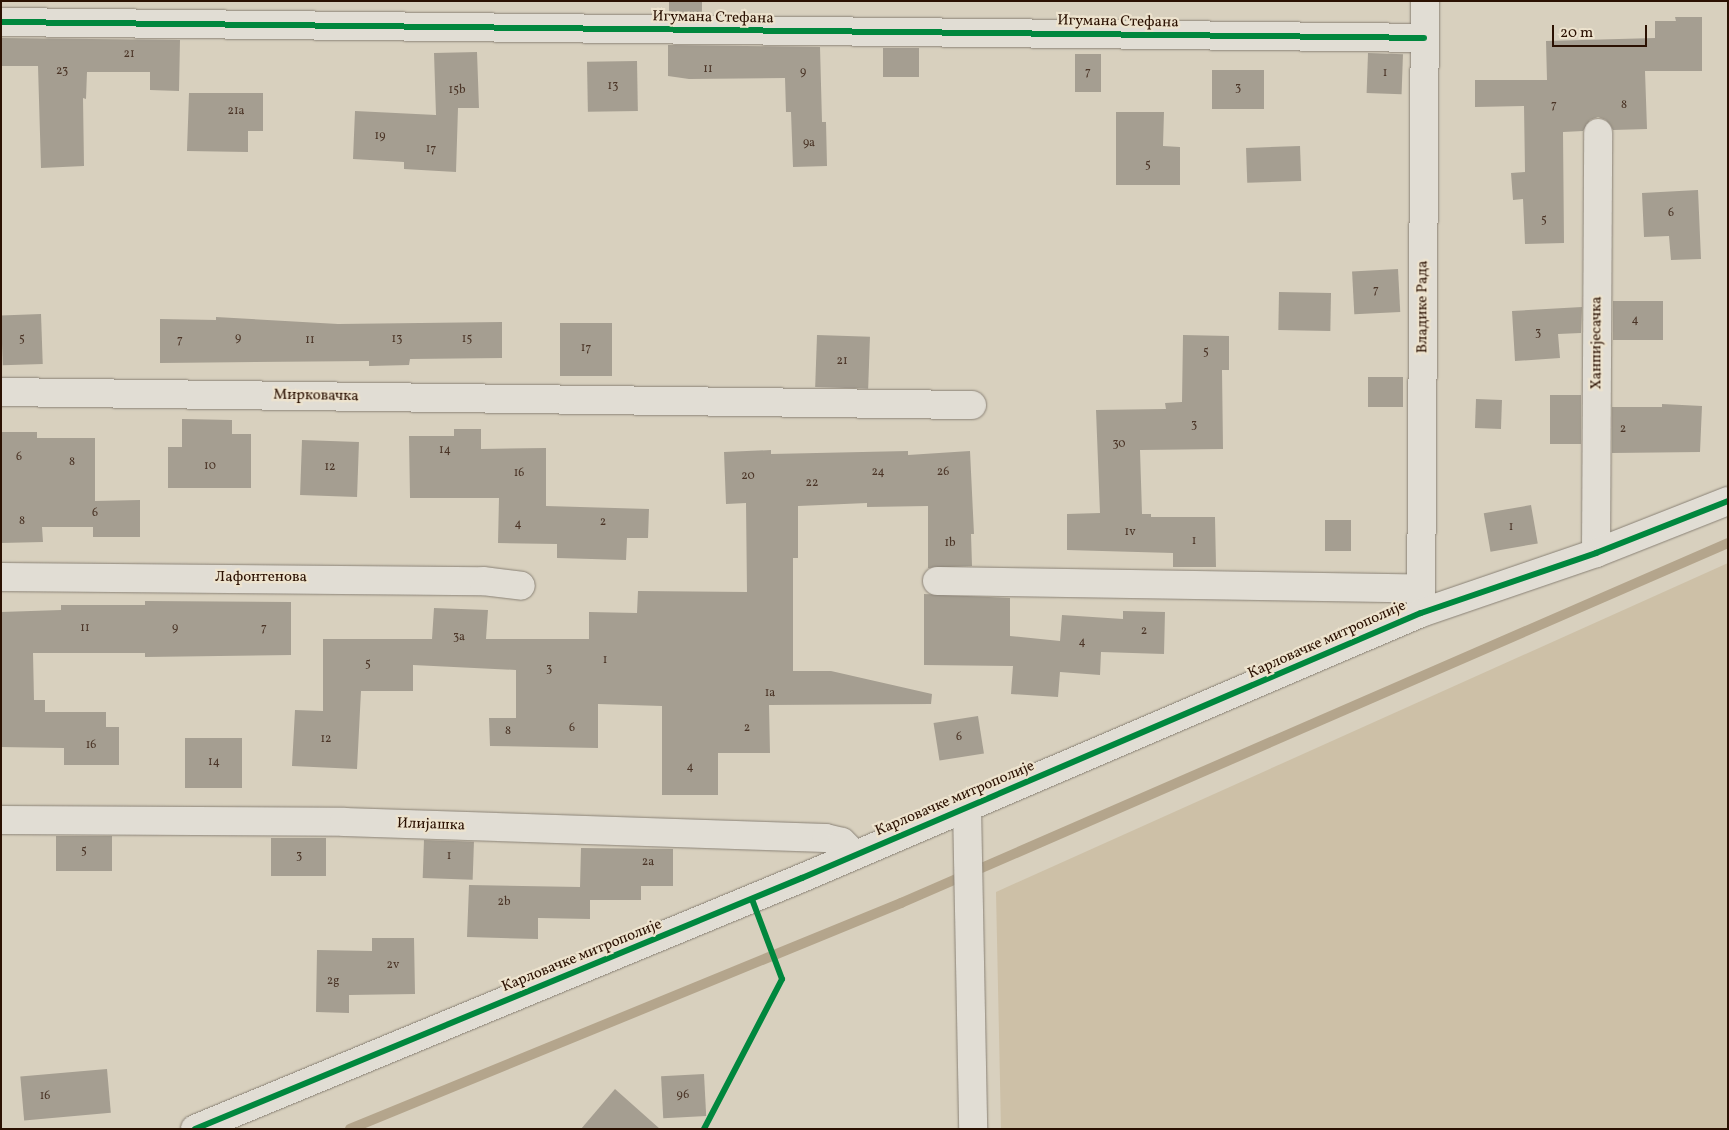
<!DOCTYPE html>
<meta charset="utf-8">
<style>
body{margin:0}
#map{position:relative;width:1729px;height:1130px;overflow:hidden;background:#d8d0be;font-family:Vollkorn,serif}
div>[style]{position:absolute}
.green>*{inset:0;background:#cdc0a7}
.stream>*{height:10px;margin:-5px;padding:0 5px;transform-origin:5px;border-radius:5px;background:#b4a58c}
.building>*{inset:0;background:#a59e91;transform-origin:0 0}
.roads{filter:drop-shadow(0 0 1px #8a8276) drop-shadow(0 0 1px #8a8276)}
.minor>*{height:28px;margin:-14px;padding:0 14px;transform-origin:14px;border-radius:14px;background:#e1ddd4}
.cycleway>*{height:6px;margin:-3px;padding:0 3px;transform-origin:3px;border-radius:3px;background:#00873e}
span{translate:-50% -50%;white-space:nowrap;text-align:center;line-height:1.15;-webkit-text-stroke:4.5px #ede3ce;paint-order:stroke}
.number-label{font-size:12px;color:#4a3426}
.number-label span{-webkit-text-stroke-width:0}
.street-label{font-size:15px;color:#2b1102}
.frame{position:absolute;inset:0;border:2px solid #2b1102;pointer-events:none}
.scale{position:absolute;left:1552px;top:25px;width:95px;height:22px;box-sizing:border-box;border:2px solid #2b1102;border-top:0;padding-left:6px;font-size:15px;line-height:18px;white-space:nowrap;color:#2b1102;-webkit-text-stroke:4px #ede3ce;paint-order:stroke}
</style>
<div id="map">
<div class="green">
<i style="clip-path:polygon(1728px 563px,1728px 1129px,1001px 1129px,996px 892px)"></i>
</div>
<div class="stream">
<i style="left:350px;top:1129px;width:596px;rotate:-22.3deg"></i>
<i style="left:901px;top:903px;width:902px;rotate:-23.52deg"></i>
</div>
<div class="building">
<i style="left:669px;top:1px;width:33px;height:13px"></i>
<i style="clip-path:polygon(1675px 17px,1702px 17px,1702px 71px,1645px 71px,1647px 129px,1613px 130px,1606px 120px,1598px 117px,1590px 120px,1583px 131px,1563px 132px,1564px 243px,1525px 244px,1523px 199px,1513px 200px,1511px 173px,1525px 172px,1524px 106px,1475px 107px,1475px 80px,1547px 80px,1546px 41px,1655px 38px,1655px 21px,1676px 21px)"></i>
<i style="clip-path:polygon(1px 38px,180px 40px,179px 91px,150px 90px,150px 72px,87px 72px,86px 99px,83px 98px,84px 166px,41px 168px,38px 66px,1px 66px)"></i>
<i style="clip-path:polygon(668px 45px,820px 47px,822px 122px,826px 122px,827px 166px,793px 167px,791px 112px,786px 112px,785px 78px,689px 79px,668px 76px)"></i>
<i style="left:883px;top:48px;width:36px;height:29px"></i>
<i style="clip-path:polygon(477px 52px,479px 108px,458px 108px,456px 172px,404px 169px,404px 162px,353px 159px,355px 111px,436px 115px,434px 53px)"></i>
<i style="left:1368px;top:53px;width:35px;height:40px;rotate:2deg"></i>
<i style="left:1075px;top:54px;width:26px;height:38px"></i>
<i style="left:637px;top:61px;width:50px;height:50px;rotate:89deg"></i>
<i style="left:1212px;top:70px;width:52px;height:39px"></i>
<i style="clip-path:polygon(189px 93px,263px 93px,263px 131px,248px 131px,248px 152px,187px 151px)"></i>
<i style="clip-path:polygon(1116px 112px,1164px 112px,1163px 146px,1180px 147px,1180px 185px,1116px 185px)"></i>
<i style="left:1300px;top:146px;width:35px;height:54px;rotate:88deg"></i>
<i style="clip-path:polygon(1698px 190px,1701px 259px,1671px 260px,1669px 236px,1644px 237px,1642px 193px)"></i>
<i style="left:1398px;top:269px;width:43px;height:46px;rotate:87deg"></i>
<i style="left:1279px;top:292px;width:52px;height:38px;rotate:1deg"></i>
<i style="left:1613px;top:301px;width:50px;height:39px"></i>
<i style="clip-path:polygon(1582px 307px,1581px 333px,1558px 334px,1560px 358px,1515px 361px,1512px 311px)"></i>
<i style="left:41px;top:314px;width:50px;height:40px;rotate:88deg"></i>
<i style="clip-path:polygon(216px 317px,338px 324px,502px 322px,502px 358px,410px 359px,409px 365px,369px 366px,369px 361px,160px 363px,160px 319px,216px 320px)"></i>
<i style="left:560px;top:323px;width:52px;height:53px"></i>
<i style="left:817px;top:335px;width:53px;height:52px;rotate:2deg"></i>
<i style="clip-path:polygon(1183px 335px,1229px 336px,1229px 370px,1222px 370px,1223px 449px,1140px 450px,1142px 514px,1151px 514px,1151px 517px,1215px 517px,1216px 567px,1173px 567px,1173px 553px,1067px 550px,1067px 514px,1100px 513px,1096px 410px,1166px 409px,1165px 403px,1182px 402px)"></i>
<i style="left:1368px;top:377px;width:35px;height:30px"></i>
<i style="left:1550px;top:395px;width:31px;height:49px"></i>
<i style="left:1476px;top:399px;width:26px;height:29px;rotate:2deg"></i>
<i style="clip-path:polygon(1662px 404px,1702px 406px,1700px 452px,1612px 453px,1612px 407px,1662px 407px)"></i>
<i style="clip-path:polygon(182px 419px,232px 420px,232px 434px,251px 434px,251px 488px,168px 488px,168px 447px,182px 447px)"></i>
<i style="clip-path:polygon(454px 429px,481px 429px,481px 449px,546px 448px,546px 506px,649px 509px,648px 538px,627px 538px,626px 560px,557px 558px,557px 544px,498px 543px,499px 498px,410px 498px,409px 436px,454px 436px)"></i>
<i style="clip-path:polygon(1px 432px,37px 432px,37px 438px,95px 438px,95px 501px,140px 500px,140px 537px,93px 537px,93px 527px,42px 527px,43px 542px,1px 543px)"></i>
<i style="left:302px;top:440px;width:57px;height:55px;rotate:2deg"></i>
<i style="clip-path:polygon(771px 450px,771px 454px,908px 451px,908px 455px,970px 451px,974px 534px,971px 534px,972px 566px,928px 568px,928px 506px,867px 507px,867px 503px,798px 506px,798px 558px,793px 558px,793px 671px,831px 671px,932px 694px,931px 704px,769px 705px,770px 753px,718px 753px,718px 795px,662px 795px,662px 706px,598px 704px,598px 748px,490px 746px,489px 718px,516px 718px,516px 670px,413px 665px,413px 691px,361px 691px,357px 769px,292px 766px,295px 710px,323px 711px,323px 639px,432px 639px,434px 608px,488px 610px,486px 639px,589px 639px,589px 612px,637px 613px,638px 591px,747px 592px,746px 503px,726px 504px,724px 452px)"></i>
<i style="left:1531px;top:505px;width:39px;height:48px;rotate:80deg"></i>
<i style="left:1325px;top:520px;width:26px;height:31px"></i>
<i style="clip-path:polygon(924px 594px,1010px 598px,1010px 636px,1060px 641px,1062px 615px,1123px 619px,1123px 611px,1165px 612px,1164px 654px,1101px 652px,1100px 675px,1060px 672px,1058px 697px,1011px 694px,1013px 666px,924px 665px)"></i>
<i style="clip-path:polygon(145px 601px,291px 602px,291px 655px,145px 657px,145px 653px,33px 653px,34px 700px,45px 700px,45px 712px,106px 712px,106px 727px,119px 727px,119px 765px,64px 765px,64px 748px,1px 747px,1px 612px,61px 610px,61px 605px,145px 605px)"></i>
<i style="left:978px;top:716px;width:38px;height:45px;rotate:81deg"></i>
<i style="left:185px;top:738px;width:57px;height:50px"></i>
<i style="left:56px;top:836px;width:56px;height:35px"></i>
<i style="left:271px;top:838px;width:55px;height:38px"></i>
<i style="left:424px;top:840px;width:50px;height:38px;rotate:2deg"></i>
<i style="clip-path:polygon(581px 848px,673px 849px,673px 886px,641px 886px,641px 900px,590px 900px,590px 919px,538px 918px,538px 939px,467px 937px,469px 885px,580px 887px)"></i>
<i style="clip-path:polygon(372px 938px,414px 938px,415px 994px,349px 995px,349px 1013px,316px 1012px,317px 950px,372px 951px)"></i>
<i style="left:107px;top:1069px;width:44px;height:87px;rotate:85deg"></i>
<i style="left:704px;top:1074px;width:42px;height:43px;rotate:87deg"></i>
<i style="clip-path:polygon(615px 1089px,660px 1129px,581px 1129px)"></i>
</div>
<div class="roads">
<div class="minor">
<i style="left:1px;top:22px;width:1423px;rotate:0.64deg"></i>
<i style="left:1px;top:392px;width:971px;rotate:0.77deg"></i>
<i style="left:1596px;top:553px;width:420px;rotate:-89.7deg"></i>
<i style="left:1px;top:577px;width:482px;rotate:0.5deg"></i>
<i style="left:483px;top:581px;width:38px;rotate:7deg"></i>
<i style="left:937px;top:581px;width:484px;rotate:0.9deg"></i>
<i style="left:1421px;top:613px;width:612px;rotate:-89.63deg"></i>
<i style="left:967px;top:806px;width:323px;rotate:88.9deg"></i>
<i style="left:1px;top:820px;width:343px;rotate:0.3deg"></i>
<i style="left:344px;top:822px;width:482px;rotate:1.9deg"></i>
<i style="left:826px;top:838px;width:16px;rotate:14deg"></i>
<i style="left:842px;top:842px;width:18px;rotate:45deg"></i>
<i style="left:195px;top:1129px;width:657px;rotate:-22.47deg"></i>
<i style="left:802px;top:878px;width:673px;rotate:-23.18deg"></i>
<i style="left:1421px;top:613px;width:185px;rotate:-18.9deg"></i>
<i style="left:1596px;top:553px;width:142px;rotate:-21.5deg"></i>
</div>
</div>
<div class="cycleway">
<i style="left:1px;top:22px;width:1423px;rotate:0.64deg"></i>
<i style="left:195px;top:1129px;width:657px;rotate:-22.47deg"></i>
<i style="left:802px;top:878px;width:673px;rotate:-23.18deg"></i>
<i style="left:1421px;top:613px;width:185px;rotate:-18.9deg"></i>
<i style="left:1596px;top:553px;width:142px;rotate:-21.5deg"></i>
<i style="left:704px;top:1129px;width:169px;rotate:-62.5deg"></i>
<i style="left:782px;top:979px;width:85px;rotate:-110.6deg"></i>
</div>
<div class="number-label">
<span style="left:129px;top:55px">21</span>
<span style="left:708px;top:70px">11</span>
<span style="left:62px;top:72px">23</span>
<span style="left:803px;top:73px">9</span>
<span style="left:1088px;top:73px">7</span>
<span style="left:1385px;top:74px">1</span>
<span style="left:613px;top:87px">13</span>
<span style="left:1238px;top:89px">3</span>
<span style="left:457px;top:91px">15b</span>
<span style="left:1554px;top:106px">7</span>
<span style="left:1624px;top:106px">8</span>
<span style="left:236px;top:112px">21a</span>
<span style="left:380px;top:137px">19</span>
<span style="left:809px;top:144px">9a</span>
<span style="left:431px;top:150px">17</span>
<span style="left:1148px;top:166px">5</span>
<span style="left:1671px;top:214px">6</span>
<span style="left:1544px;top:221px">5</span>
<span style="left:1376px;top:291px">7</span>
<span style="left:1635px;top:321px">4</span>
<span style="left:1538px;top:334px">3</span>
<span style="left:238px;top:339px">9</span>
<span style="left:22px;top:340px">5</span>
<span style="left:397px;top:340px">13</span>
<span style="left:467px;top:340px">15</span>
<span style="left:180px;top:341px">7</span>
<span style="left:310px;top:341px">11</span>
<span style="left:586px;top:349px">17</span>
<span style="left:1206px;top:353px">5</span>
<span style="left:842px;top:362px">21</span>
<span style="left:1194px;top:426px">3</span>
<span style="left:1623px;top:430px">2</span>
<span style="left:1119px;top:445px">30</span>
<span style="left:445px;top:451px">14</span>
<span style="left:19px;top:458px">6</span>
<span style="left:72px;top:463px">8</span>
<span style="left:210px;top:467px">10</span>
<span style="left:330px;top:468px">12</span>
<span style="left:878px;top:473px">24</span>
<span style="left:943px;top:473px">26</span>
<span style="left:519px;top:474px">16</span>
<span style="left:748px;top:477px">20</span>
<span style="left:812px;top:484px">22</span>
<span style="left:95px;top:514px">6</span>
<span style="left:22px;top:522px">8</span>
<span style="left:603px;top:523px">2</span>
<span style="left:518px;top:525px">4</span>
<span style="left:1511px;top:528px">1</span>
<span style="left:1130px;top:533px">1v</span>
<span style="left:1194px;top:542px">1</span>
<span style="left:950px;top:544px">1b</span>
<span style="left:85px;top:629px">11</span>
<span style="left:175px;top:629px">9</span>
<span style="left:264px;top:629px">7</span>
<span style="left:1144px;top:632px">2</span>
<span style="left:459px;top:638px">3a</span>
<span style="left:1082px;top:643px">4</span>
<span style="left:605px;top:661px">1</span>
<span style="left:368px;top:665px">5</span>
<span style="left:549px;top:670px">3</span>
<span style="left:770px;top:694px">1a</span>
<span style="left:572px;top:729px">6</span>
<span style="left:747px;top:729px">2</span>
<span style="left:508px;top:732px">8</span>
<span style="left:959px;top:738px">6</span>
<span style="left:326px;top:740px">12</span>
<span style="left:91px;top:746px">16</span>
<span style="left:214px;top:763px">14</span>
<span style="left:690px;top:768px">4</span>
<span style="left:84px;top:852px">5</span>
<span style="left:299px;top:857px">3</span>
<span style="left:449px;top:857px">1</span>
<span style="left:648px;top:863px">2a</span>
<span style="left:504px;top:903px">2b</span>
<span style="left:393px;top:966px">2v</span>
<span style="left:333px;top:982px">2g</span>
<span style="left:683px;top:1096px">96</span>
<span style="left:45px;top:1097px">16</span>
</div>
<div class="street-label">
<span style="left:713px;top:18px;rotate:1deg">Игумана Стефана</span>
<span style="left:1118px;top:22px;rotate:1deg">Игумана Стефана</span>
<span style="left:1423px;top:307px;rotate:-90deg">Владике Рада</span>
<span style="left:1597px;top:343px;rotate:-90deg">Ханпијесачка</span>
<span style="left:316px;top:396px;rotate:1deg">Мирковачка</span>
<span style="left:261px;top:578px">Лафонтенова</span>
<span style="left:1327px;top:640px;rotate:-24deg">Карловачке митрополије</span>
<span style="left:955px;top:799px;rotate:-23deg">Карловачке митрополије</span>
<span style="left:431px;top:825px;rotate:2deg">Илијашка</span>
<span style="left:582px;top:956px;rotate:-22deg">Карловачке митрополије</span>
</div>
<div class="frame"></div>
<div class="scale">20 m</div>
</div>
